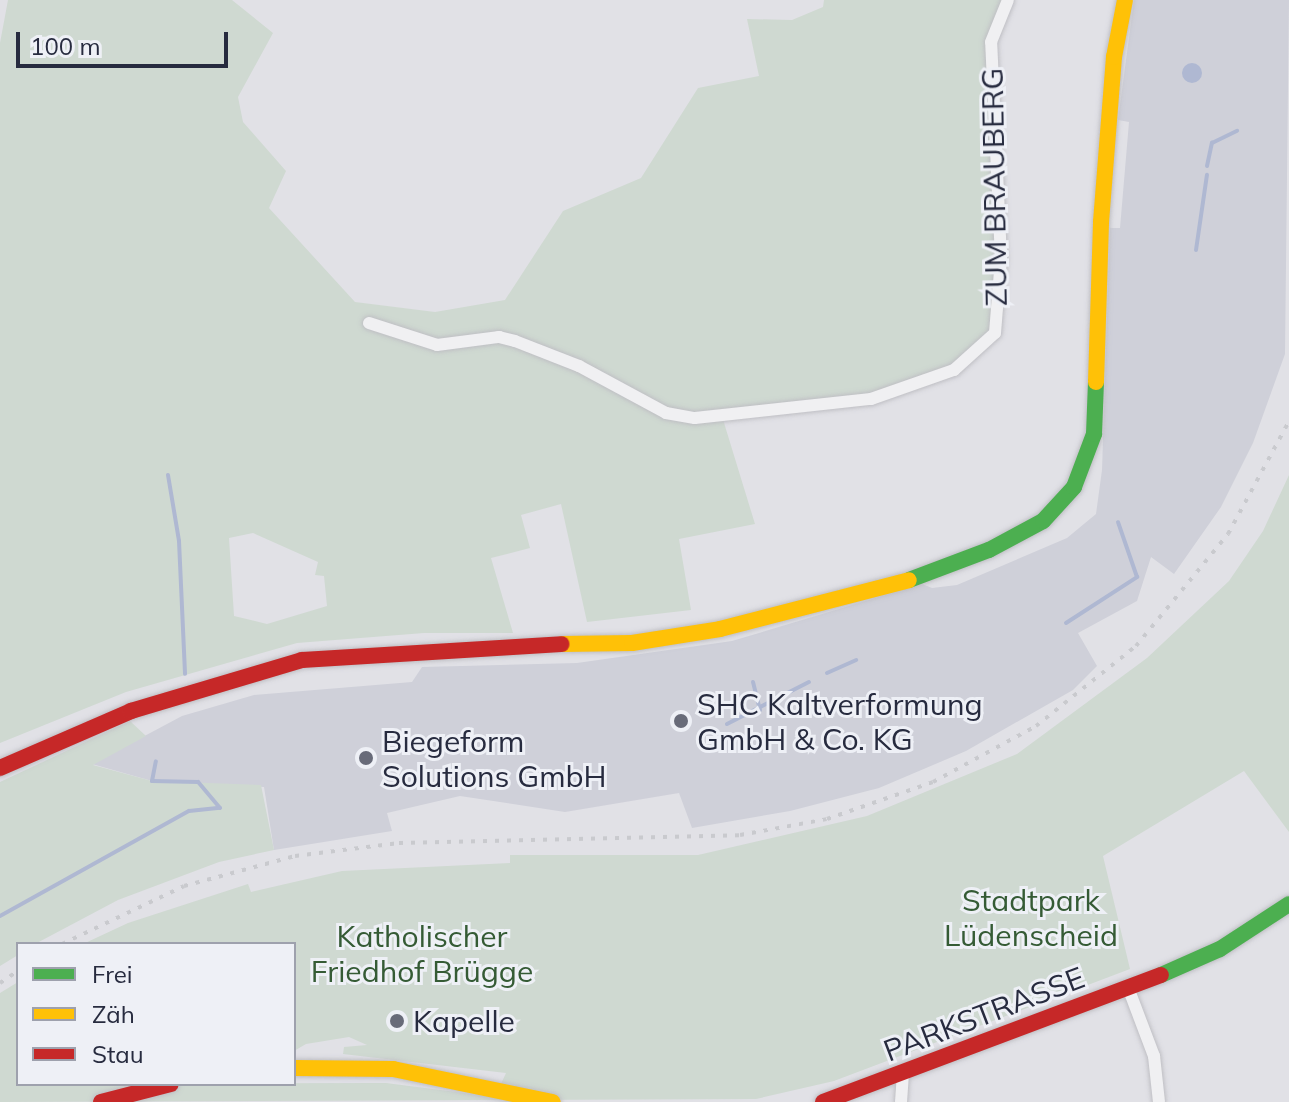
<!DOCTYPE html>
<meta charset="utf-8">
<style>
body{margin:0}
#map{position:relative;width:1289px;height:1102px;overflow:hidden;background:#e1e1e6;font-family:Mulish,sans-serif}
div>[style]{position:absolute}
.built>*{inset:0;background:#cfd0d9}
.green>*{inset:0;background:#cfd9d1}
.water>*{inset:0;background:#afb8d2}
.round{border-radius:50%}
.stream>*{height:4px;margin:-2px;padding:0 2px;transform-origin:2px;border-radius:2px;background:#afb8d2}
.roads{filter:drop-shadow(0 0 2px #bfbfc4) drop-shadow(0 0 2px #bfbfc4)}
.street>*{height:12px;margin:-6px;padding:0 6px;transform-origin:6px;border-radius:6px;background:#f0f0f2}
.fast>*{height:16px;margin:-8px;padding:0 8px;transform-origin:8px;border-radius:8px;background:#4caf50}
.slow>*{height:16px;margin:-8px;padding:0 8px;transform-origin:8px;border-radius:8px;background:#ffc107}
.jam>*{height:16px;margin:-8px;padding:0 8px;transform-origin:8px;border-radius:8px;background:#c62828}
.rail>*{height:4px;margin-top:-2px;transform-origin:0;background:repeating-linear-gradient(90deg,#c9cace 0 4px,transparent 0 12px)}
.dots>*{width:22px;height:22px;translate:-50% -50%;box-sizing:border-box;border:4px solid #eef0f6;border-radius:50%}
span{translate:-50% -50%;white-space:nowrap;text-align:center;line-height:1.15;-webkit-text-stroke:6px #eef0f6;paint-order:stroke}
.street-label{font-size:30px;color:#272b3f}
.poi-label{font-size:30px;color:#272b3f}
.left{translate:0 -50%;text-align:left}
.park-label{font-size:30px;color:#355b35}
.legend{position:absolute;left:16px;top:942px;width:280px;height:144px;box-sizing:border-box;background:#eef0f6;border:2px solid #9ea1ad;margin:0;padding:10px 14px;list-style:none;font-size:24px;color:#272b3f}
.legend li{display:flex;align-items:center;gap:16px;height:40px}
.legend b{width:40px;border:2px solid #9ea1ad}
.scale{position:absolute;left:16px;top:32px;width:212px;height:36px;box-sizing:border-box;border:4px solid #272b3f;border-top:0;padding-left:10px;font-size:24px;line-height:28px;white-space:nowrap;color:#272b3f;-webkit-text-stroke:6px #eef0f6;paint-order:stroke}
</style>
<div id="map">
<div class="built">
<i style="clip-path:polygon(1134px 0,1289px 0,1285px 354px,1253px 443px,1221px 507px,1174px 574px,1151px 557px,1137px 601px,1078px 633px,1097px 666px,1073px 690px,966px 751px,879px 788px,790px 811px,692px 828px,679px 793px,565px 812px,460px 796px,387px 813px,392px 831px,274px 850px,264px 787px,152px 781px,92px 764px,182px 716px,254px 695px,412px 682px,422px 667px,577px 663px,732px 641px,922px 584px,932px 588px,957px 585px,1067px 538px,1096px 514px,1102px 470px,1110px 228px,1120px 228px,1129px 122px,1118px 120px)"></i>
</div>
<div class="green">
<i style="clip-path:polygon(evenodd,8px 0,232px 0,273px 33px,238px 97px,243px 122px,286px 171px,269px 208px,355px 302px,435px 312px,505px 300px,563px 211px,641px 178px,698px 88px,759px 76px,747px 19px,792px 20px,823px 7px,824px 0,1003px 0,996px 15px,997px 259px,991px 332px,953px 368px,914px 384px,850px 398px,721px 413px,755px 524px,679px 539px,691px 610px,587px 622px,561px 504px,521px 515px,530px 548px,491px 558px,513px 633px,424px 633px,297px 643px,126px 692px,0 743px,0 43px,8px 0,253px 533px,318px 562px,315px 575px,324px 576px,327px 606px,267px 624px,234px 616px,229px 538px,253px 533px)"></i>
<i style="clip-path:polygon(1289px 475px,1289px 832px,1244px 771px,1103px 856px,1130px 969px,834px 1081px,756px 1099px,0 1102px,0 993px,18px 982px,18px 1084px,386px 1083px,495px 1097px,506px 1073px,343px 1054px,344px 1047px,367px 1045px,349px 1037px,306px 1044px,294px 1051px,294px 944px,83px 944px,128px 923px,248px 884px,251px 892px,342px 871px,510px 863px,510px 855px,698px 855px,867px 816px,1017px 754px,1147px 658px,1229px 581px,1263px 531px)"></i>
<i style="clip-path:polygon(130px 721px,146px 736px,93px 765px,152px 781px,261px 785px,274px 850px,219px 862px,118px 900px,35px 944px,18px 944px,18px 955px,0 966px,0 782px)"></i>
</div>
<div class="water">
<i class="round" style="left:1182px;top:63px;width:20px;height:20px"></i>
</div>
<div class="stream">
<i style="left:1207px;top:166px;width:24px;rotate:-78deg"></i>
<i style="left:1212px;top:143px;width:28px;rotate:-26deg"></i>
<i style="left:1196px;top:250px;width:76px;rotate:-81.7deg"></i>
<i style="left:168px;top:475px;width:67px;rotate:80.5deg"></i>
<i style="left:179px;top:541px;width:133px;rotate:87.4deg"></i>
<i style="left:1066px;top:623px;width:85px;rotate:-32.9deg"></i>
<i style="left:1137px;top:577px;width:58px;rotate:-109.1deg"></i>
<i style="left:827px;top:673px;width:32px;rotate:-24deg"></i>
<i style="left:753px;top:682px;width:29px;rotate:76deg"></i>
<i style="left:727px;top:724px;width:92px;rotate:-27.1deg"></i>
<i style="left:0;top:916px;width:216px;rotate:-29.1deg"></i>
<i style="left:189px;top:811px;width:31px;rotate:-6deg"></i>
<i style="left:220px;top:808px;width:34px;rotate:-130deg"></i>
<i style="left:198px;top:782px;width:46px;rotate:-178.8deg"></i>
<i style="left:152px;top:781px;width:20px;rotate:-79deg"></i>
</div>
<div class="roads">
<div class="street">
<i style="left:369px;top:323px;width:71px;rotate:17.9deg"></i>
<i style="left:437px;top:345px;width:63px;rotate:-7.4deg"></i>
<i style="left:499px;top:337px;width:16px;rotate:14deg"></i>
<i style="left:515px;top:341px;width:69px;rotate:21.3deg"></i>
<i style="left:579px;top:366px;width:99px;rotate:28.4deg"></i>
<i style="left:666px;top:413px;width:29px;rotate:10deg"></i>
<i style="left:695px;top:418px;width:177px;rotate:-6.2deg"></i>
<i style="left:871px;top:399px;width:88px;rotate:-19.3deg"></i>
<i style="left:954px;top:370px;width:55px;rotate:-42.1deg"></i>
<i style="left:995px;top:333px;width:74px;rotate:-85.4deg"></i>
<i style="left:1001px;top:259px;width:217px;rotate:-92.6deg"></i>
<i style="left:991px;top:42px;width:45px;rotate:-68deg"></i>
<i style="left:1129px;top:990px;width:71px;rotate:69.3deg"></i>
<i style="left:1154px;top:1056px;width:46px;rotate:83.8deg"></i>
<i style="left:901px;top:1102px;width:27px;rotate:-86deg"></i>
</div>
<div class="fast">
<i style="left:909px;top:580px;width:85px;rotate:-20.6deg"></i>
<i style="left:989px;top:550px;width:61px;rotate:-28.2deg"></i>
<i style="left:1043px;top:521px;width:46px;rotate:-47.6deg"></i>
<i style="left:1074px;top:487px;width:57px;rotate:-69.3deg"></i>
<i style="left:1094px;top:434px;width:52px;rotate:-87.8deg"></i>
<i style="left:1161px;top:975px;width:64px;rotate:-23.8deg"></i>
<i style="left:1220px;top:949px;width:82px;rotate:-33.1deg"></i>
</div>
<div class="slow">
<i style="left:1096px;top:382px;width:160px;rotate:-88.2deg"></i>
<i style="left:1101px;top:222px;width:166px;rotate:-85.5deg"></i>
<i style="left:1114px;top:57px;width:58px;rotate:-79.1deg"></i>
<i style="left:562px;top:644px;width:70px;rotate:-0.8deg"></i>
<i style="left:632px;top:643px;width:89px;rotate:-9deg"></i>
<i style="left:720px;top:629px;width:195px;rotate:-14.5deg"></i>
<i style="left:294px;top:1068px;width:99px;rotate:0.6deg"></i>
<i style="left:393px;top:1069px;width:163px;rotate:11.7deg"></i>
</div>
<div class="jam">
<i style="left:0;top:768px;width:143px;rotate:-23.5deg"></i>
<i style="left:131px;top:711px;width:178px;rotate:-16.6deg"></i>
<i style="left:302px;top:660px;width:260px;rotate:-3.5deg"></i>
<i style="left:101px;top:1102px;width:72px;rotate:-14.4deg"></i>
<i style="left:823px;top:1102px;width:361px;rotate:-20.6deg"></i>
</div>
</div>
<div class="rail">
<i style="left:62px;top:944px;width:135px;rotate:-25.4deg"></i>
<i style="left:184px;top:886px;width:115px;rotate:-15.1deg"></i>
<i style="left:295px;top:856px;width:105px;rotate:-7.1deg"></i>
<i style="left:399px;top:843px;width:341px;rotate:-1.3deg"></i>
<i style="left:740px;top:835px;width:88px;rotate:-10.4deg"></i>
<i style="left:827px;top:819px;width:112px;rotate:-19.2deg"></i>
<i style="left:933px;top:782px;width:117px;rotate:-28.5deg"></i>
<i style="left:1036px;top:726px;width:128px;rotate:-38.7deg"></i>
<i style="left:1136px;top:646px;width:145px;rotate:-50.6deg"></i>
<i style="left:1228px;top:534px;width:128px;rotate:-61.6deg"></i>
<i style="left:0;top:983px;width:22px;rotate:-34deg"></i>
</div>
<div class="dots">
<i style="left:681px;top:721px;background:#686b79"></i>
<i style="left:366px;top:758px;background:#686b79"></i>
<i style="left:397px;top:1021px;background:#686b79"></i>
</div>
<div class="street-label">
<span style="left:994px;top:187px;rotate:-91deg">ZUM BRAUBERG</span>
<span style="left:984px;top:1014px;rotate:-21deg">PARKSTRASSE</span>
</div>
<div class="poi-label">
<span class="left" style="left:697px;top:721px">SHC Kaltverformung<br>GmbH &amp; Co. KG</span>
<span class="left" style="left:382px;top:758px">Biegeform<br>Solutions GmbH</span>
<span class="left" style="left:413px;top:1021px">Kapelle</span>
</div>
<div class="park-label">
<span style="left:1031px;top:917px">Stadtpark<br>Lüdenscheid</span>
<span style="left:422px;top:953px">Katholischer<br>Friedhof Brügge</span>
</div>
<ul class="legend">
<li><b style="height:10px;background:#4caf50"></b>Frei</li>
<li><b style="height:10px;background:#ffc107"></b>Zäh</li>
<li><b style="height:10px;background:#c62828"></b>Stau</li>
</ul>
<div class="scale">100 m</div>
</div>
